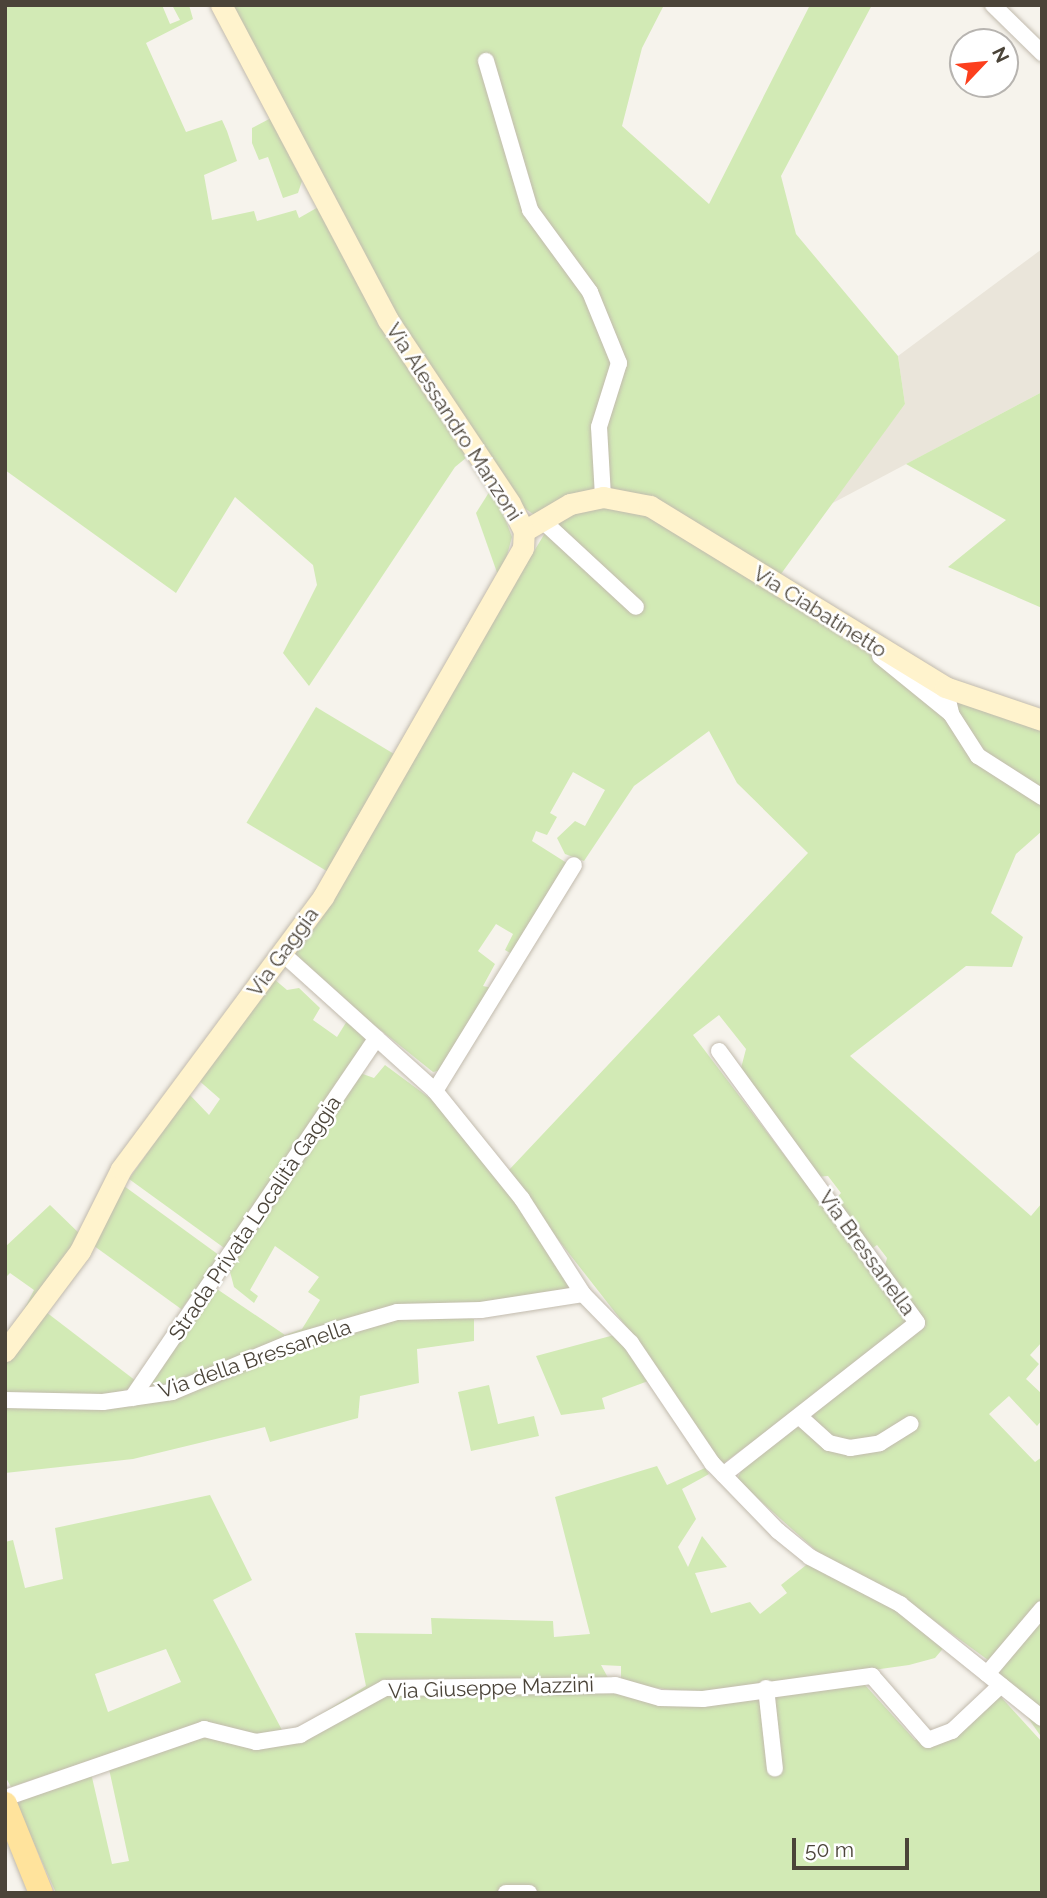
<!DOCTYPE html>
<meta charset="utf-8">
<style>
body{margin:0}
#map{position:relative;width:1047px;height:1898px;overflow:hidden;background:#f6f3ec;font-family:Raleway,sans-serif}
div>[style]{position:absolute}
.residential>*{inset:0;background:#eae5da}
.green>*{inset:0;background:#d2eab5;transform-origin:0 0}
.roads{filter:drop-shadow(0 0 2px #c2bbae) drop-shadow(0 0 2px #c2bbae)}
.street>*{height:16px;margin:-8px;padding:0 8px;transform-origin:8px;border-radius:8px;background:#fff}
.secondary>*{height:21px;margin:-10.5px;padding:0 10.5px;transform-origin:10.5px;border-radius:10.5px;background:#fff3cd}
.primary>*{height:24px;margin:-12px;padding:0 12px;transform-origin:12px;border-radius:12px;background:#ffe39c}
span{translate:-50% -50%;white-space:nowrap;text-align:center;line-height:1.15;-webkit-text-stroke:5px #fff;paint-order:stroke}
.street-label{font-size:21px;color:#4b4439}
.frame{position:absolute;inset:0;border:7px solid #4b4439;pointer-events:none}
.north{position:absolute;left:949px;top:28px;width:70px;height:70px;box-sizing:border-box;background:#fff;border:2px solid #b7b4b0;border-radius:50%;rotate:64deg;font-size:19px;font-weight:700;line-height:28px;text-align:center;color:#4b4439}
.north::after{content:'';display:block;margin:auto;width:24px;height:32px;background:#fc3f1d;clip-path:polygon(50% 0,100% 100%,50% 72%,0 100%)}
.scale{position:absolute;left:792px;top:1838px;width:117px;height:32px;box-sizing:border-box;border:4px solid #4b4439;border-top:0;padding-left:9px;font-size:21px;line-height:24px;white-space:nowrap;color:#4b4439;-webkit-text-stroke:5px #fff;paint-order:stroke}
</style>
<div id="map">
<div class="residential">
<i style="clip-path:polygon(1042px 249px,1042px 392px,829px 505px,905px 404px,898px 356px)"></i>
</div>
<div class="green">
<i style="clip-path:polygon(5px 5px,162px 5px,170px 24px,180px 20px,172px 5px,189px 5px,193px 19px,146px 43px,186px 132px,222px 120px,227px 131px,237px 161px,204px 175px,212px 220px,254px 211px,257px 221px,296px 210px,299px 218px,320px 206px,472px 453px,455px 467px,309px 686px,283px 653px,317px 585px,313px 565px,235px 497px,176px 593px,5px 470px)"></i>
<i style="clip-path:polygon(226px 5px,664px 5px,642px 48px,622px 126px,709px 204px,810px 5px,872px 5px,781px 176px,796px 234px,898px 356px,905px 404px,778px 578px,967px 692px,1042px 713px,1042px 831px,1016px 854px,991px 913px,1023px 937px,1012px 967px,966px 966px,850px 1056px,1031px 1216px,1042px 1203px,1042px 1342px,1030px 1355px,1039px 1364px,1026px 1379px,1042px 1394px,1042px 1420px,1037px 1426px,1009px 1396px,989px 1414px,1035px 1462px,1042px 1457px,1042px 1738px,988px 1660px,900px 1596px,821px 1555px,737px 1480px,746px 1459px,796px 1427px,807px 1429px,816px 1409px,926px 1326px,884px 1269px,887px 1258px,877px 1245px,870px 1250px,834px 1201px,841px 1193px,828px 1176px,816px 1177px,740px 1072px,746px 1049px,719px 1015px,693px 1035px,912px 1323px,860px 1363px,721px 1465px,643px 1348px,506px 1173px,808px 853px,737px 783px,709px 731px,634px 786px,584px 861px,565px 854px,557px 838px,575px 821px,585px 826px,605px 790px,573px 772px,550px 813px,557px 817px,547px 835px,536px 831px,532px 841px,570px 865px,515px 956px,505px 950px,513px 934px,496px 924px,478px 951px,495px 964px,483px 986px,492px 988px,442px 1070px,433px 1072px,373px 1024px,293px 952px,545px 533px,569px 514px,623px 504px,679px 525px,736px 564px,744px 556px,654px 503px,627px 493px,605px 495px,602px 427px,621px 362px,591px 291px,532px 209px,488px 62px,482px 61px,528px 209px,588px 293px,616px 363px,596px 428px,598px 493px,568px 500px,540px 519px,520px 505px,420px 366px)"></i>
<i style="clip-path:polygon(271px 118px,302px 181px,298px 193px,283px 198px,268px 157px,259px 160px,252px 143px,252px 128px)"></i>
<i style="clip-path:polygon(1042px 392px,1042px 608px,948px 567px,1006px 520px,906px 464px)"></i>
<i style="clip-path:polygon(493px 486px,512px 537px,500px 581px,476px 513px)"></i>
<i style="left:316px;top:707px;width:94px;height:135px;rotate:31deg"></i>
<i style="clip-path:polygon(274px 979px,287px 990px,299px 988px,320px 1008px,313px 1020px,337px 1037px,347px 1021px,370px 1041px,227px 1250px,129px 1179px,189px 1094px,209px 1115px,220px 1099px,196px 1078px)"></i>
<i style="clip-path:polygon(385px 1065px,439px 1105px,518px 1201px,574px 1287px,485px 1306px,447px 1304px,194px 1380px,145px 1387px,214px 1287px,285px 1335px,302px 1329px,320px 1300px,308px 1292px,319px 1277px,275px 1246px,250px 1290px,258px 1296px,254px 1303px,234px 1287px,228px 1264px,360px 1073px,374px 1078px)"></i>
<i style="left:124px;top:1186px;width:119px;height:66px;rotate:36deg"></i>
<i style="clip-path:polygon(50px 1205px,82px 1236px,13px 1331px,34px 1290px,10px 1273px,5px 1278px,5px 1247px)"></i>
<i style="clip-path:polygon(46px 1312px,136px 1381px,133px 1387px,115px 1394px,5px 1395px,5px 1364px)"></i>
<i style="clip-path:polygon(451px 1314px,474px 1319px,474px 1341px,417px 1349px,419px 1383px,360px 1396px,358px 1418px,270px 1442px,265px 1427px,133px 1459px,5px 1473px,5px 1407px,125px 1404px,404px 1317px)"></i>
<i style="clip-path:polygon(618px 1334px,651px 1380px,602px 1398px,605px 1409px,561px 1415px,536px 1356px)"></i>
<i style="clip-path:polygon(489px 1385px,498px 1424px,534px 1416px,539px 1436px,471px 1451px,458px 1392px)"></i>
<i style="clip-path:polygon(evenodd,657px 1466px,667px 1485px,705px 1468px,709px 1474px,682px 1489px,696px 1519px,678px 1547px,688px 1567px,702px 1536px,727px 1567px,695px 1573px,711px 1613px,750px 1602px,760px 1614px,787px 1593px,781px 1585px,810px 1562px,854px 1581px,946px 1645px,935px 1658px,909px 1665px,701px 1694px,621px 1683px,621px 1666px,601px 1665px,612px 1685px,660px 1698px,865px 1685px,915px 1740px,951px 1723px,991px 1686px,1042px 1742px,1042px 1893px,56px 1893px,17px 1805px,25px 1797px,91px 1773px,112px 1864px,129px 1861px,106px 1755px,11px 1787px,5px 1776px,5px 1542px,13px 1540px,25px 1588px,63px 1579px,55px 1528px,210px 1495px,252px 1580px,213px 1600px,282px 1730px,296px 1730px,366px 1686px,355px 1633px,432px 1634px,431px 1618px,553px 1621px,554px 1637px,590px 1634px,555px 1497px,657px 1466px,166px 1649px,181px 1682px,108px 1712px,95px 1674px,166px 1649px)"></i>
</div>
<div class="roads">
<div class="street">
<i style="left:993px;top:5px;width:69px;rotate:44.4deg"></i>
<i style="left:486px;top:61px;width:155px;rotate:73.5deg"></i>
<i style="left:530px;top:210px;width:102px;rotate:53.8deg"></i>
<i style="left:590px;top:292px;width:77px;rotate:67.8deg"></i>
<i style="left:619px;top:363px;width:67px;rotate:107.4deg"></i>
<i style="left:599px;top:427px;width:70px;rotate:86.7deg"></i>
<i style="left:544px;top:522px;width:125px;rotate:42.7deg"></i>
<i style="left:880px;top:656px;width:92px;rotate:39.2deg"></i>
<i style="left:945px;top:687px;width:28px;rotate:77deg"></i>
<i style="left:951px;top:714px;width:50px;rotate:57.3deg"></i>
<i style="left:978px;top:756px;width:76px;rotate:32.6deg"></i>
<i style="left:282px;top:953px;width:206px;rotate:42deg"></i>
<i style="left:435px;top:1091px;width:139px;rotate:51.1deg"></i>
<i style="left:522px;top:1199px;width:113px;rotate:57.3deg"></i>
<i style="left:719px;top:1051px;width:336px;rotate:53.9deg"></i>
<i style="left:917px;top:1323px;width:246px;rotate:141.9deg"></i>
<i style="left:435px;top:1091px;width:265px;rotate:-58.4deg"></i>
<i style="left:132px;top:1398px;width:435px;rotate:-55.8deg"></i>
<i style="left:5px;top:1400px;width:98px;rotate:1.2deg"></i>
<i style="left:103px;top:1402px;width:70px;rotate:-8.2deg"></i>
<i style="left:172px;top:1392px;width:125px;rotate:-22.7deg"></i>
<i style="left:287px;top:1344px;width:115px;rotate:-16.2deg"></i>
<i style="left:397px;top:1312px;width:84px;rotate:-1.4deg"></i>
<i style="left:481px;top:1310px;width:103px;rotate:-8.9deg"></i>
<i style="left:583px;top:1294px;width:69px;rotate:45.6deg"></i>
<i style="left:631px;top:1343px;width:145px;rotate:56deg"></i>
<i style="left:712px;top:1463px;width:95px;rotate:45.9deg"></i>
<i style="left:778px;top:1531px;width:41px;rotate:39.1deg"></i>
<i style="left:810px;top:1557px;width:102px;rotate:27.6deg"></i>
<i style="left:900px;top:1604px;width:182px;rotate:38.8deg"></i>
<i style="left:800px;top:1417px;width:39px;rotate:42deg"></i>
<i style="left:829px;top:1443px;width:22px;rotate:13deg"></i>
<i style="left:850px;top:1448px;width:30px;rotate:-9deg"></i>
<i style="left:880px;top:1443px;width:36px;rotate:-32deg"></i>
<i style="left:987px;top:1674px;width:85px;rotate:-49.8deg"></i>
<i style="left:766px;top:1688px;width:81px;rotate:83.7deg"></i>
<i style="left:5px;top:1798px;width:211px;rotate:-19.1deg"></i>
<i style="left:204px;top:1729px;width:54px;rotate:14deg"></i>
<i style="left:256px;top:1742px;width:45px;rotate:-9deg"></i>
<i style="left:300px;top:1735px;width:97px;rotate:-28.9deg"></i>
<i style="left:385px;top:1688px;width:230px;rotate:-0.7deg"></i>
<i style="left:615px;top:1685px;width:47px;rotate:16.1deg"></i>
<i style="left:660px;top:1698px;width:43px;rotate:1.3deg"></i>
<i style="left:703px;top:1699px;width:171px;rotate:-7.8deg"></i>
<i style="left:872px;top:1676px;width:85px;rotate:48.8deg"></i>
<i style="left:928px;top:1740px;width:26px;rotate:-21deg"></i>
<i style="left:952px;top:1731px;width:67px;rotate:-43.2deg"></i>
<i style="left:506px;top:1893px;width:23px"></i>
</div>
<div class="secondary">
<i style="left:524px;top:531px;width:53px;rotate:-30.4deg"></i>
<i style="left:570px;top:504px;width:34px;rotate:-12deg"></i>
<i style="left:603px;top:497px;width:48px;rotate:10.8deg"></i>
<i style="left:650px;top:506px;width:346px;rotate:31.5deg"></i>
<i style="left:945px;top:687px;width:102px;rotate:18.8deg"></i>
<i style="left:5px;top:1351px;width:125px;rotate:-53.1deg"></i>
<i style="left:80px;top:1251px;width:92px;rotate:-63.4deg"></i>
<i style="left:121px;top:1169px;width:339px;rotate:-53.4deg"></i>
<i style="left:323px;top:897px;width:402px;rotate:-60.2deg"></i>
<i style="left:523px;top:548px;width:17px;rotate:-87deg"></i>
<i style="left:524px;top:531px;width:31px;rotate:-117deg"></i>
<i style="left:510px;top:503px;width:220px;rotate:-123.7deg"></i>
<i style="left:388px;top:320px;width:357px;rotate:-117.9deg"></i>
</div>
<div class="primary">
<i style="left:5px;top:1804px;width:96px;rotate:68deg"></i>
</div>
</div>
<div class="street-label">
<span style="left:454px;top:422px;rotate:57deg">Via Alessandro Manzoni</span>
<span style="left:820px;top:612px;rotate:32deg">Via Ciabatinetto</span>
<span style="left:283px;top:952px;rotate:-54deg">Via Gaggia</span>
<span style="left:255px;top:1218px;rotate:-56deg">Strada Privata Località Gaggia</span>
<span style="left:867px;top:1253px;rotate:54deg">Via Bressanella</span>
<span style="left:255px;top:1359px;rotate:-19deg">Via della Bressanella</span>
<span style="left:491px;top:1688px;rotate:-2deg">Via Giuseppe Mazzini</span>
</div>
<div class="frame"></div>
<div class="north">N</div>
<div class="scale">50 m</div>
</div>
